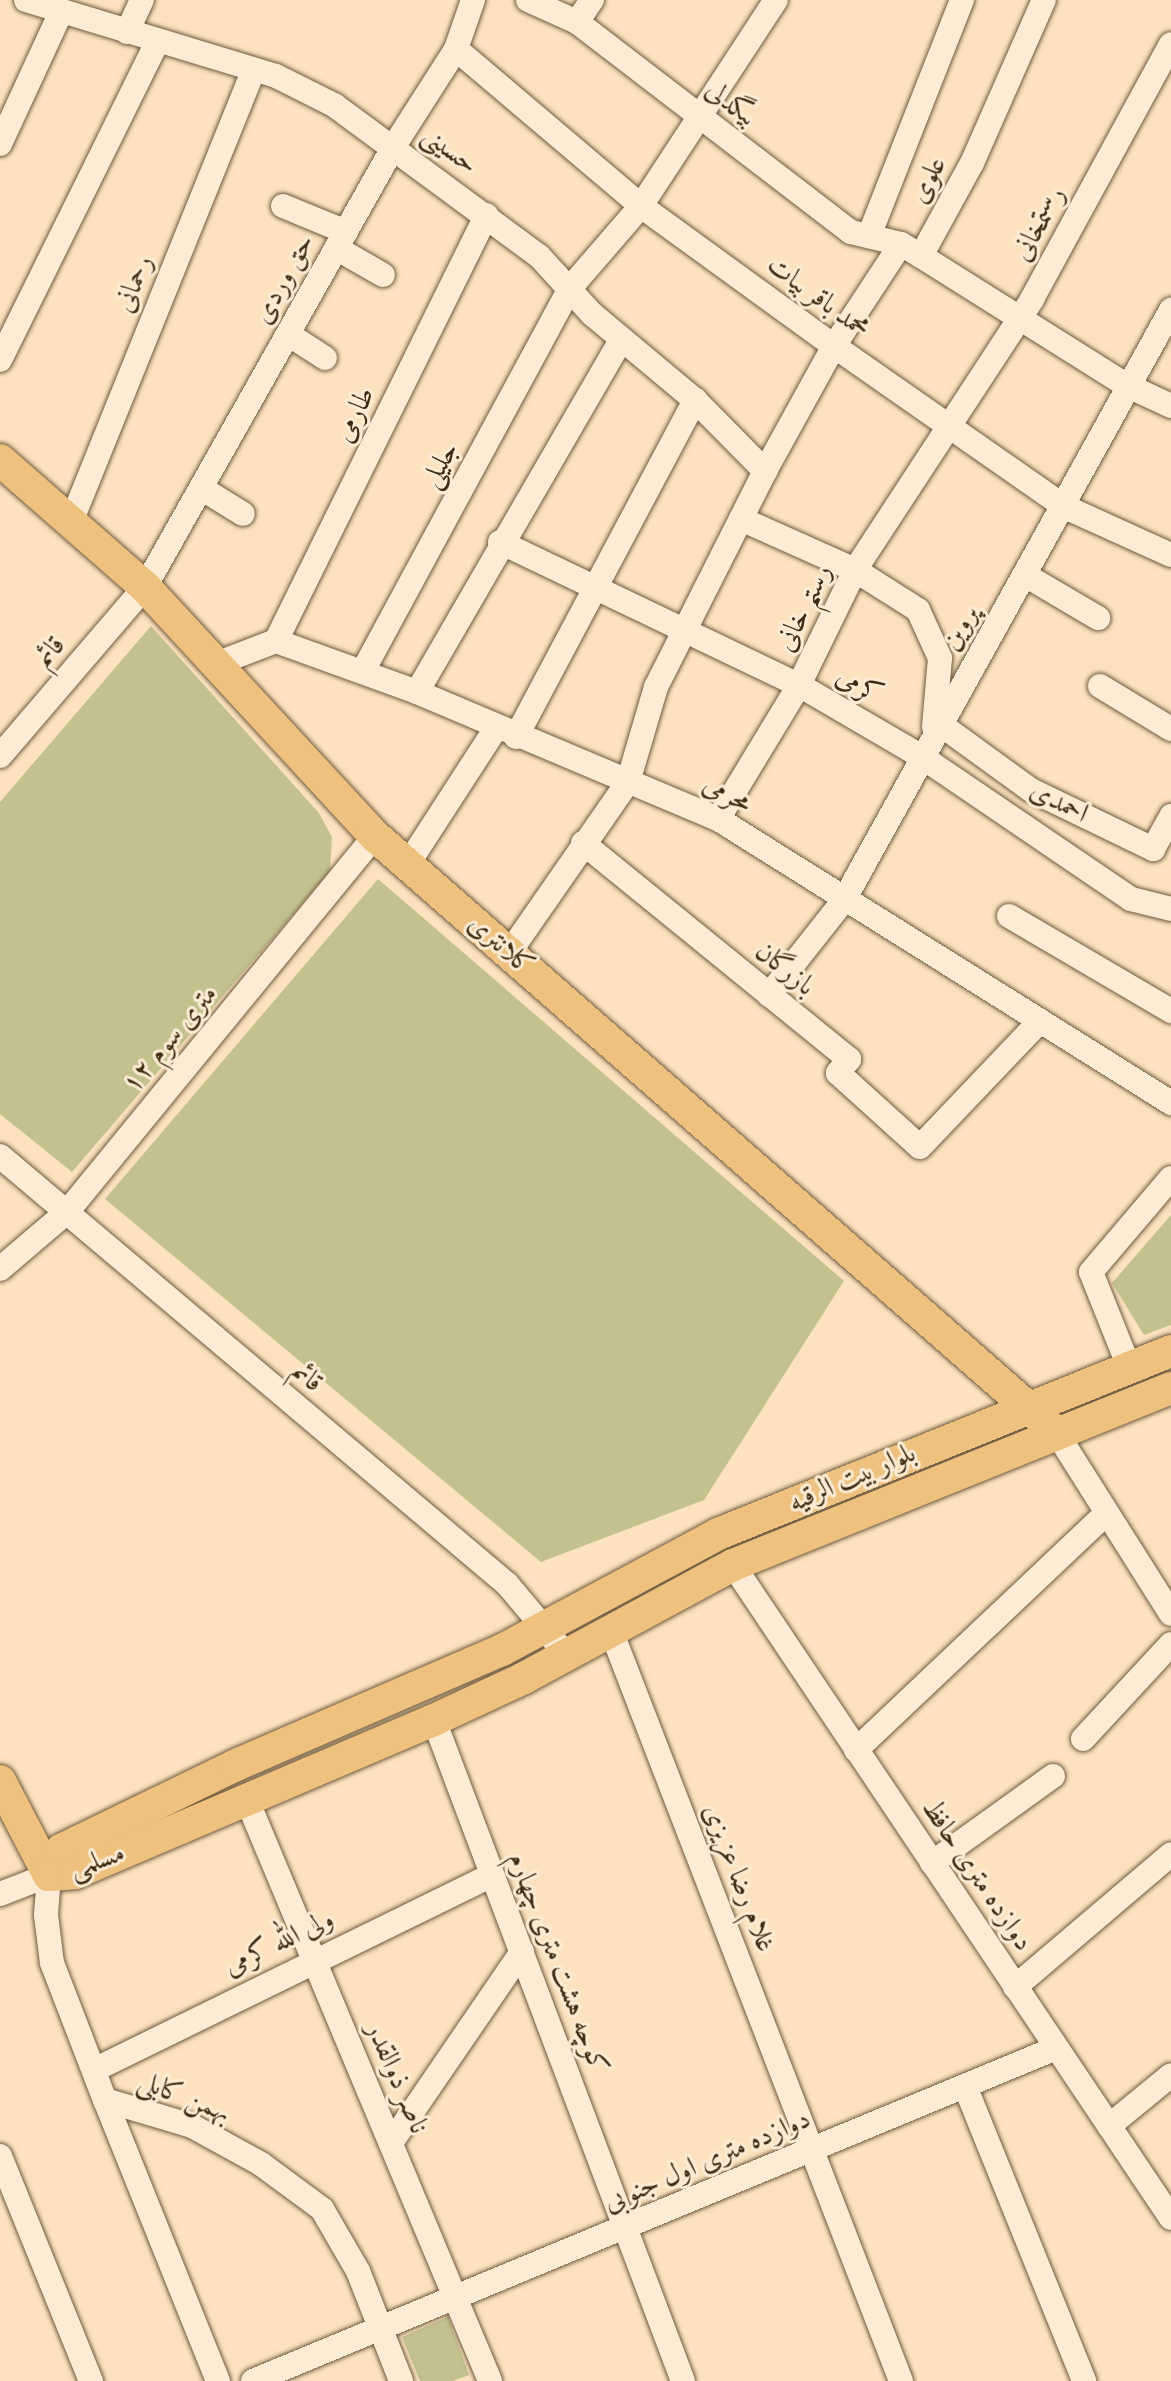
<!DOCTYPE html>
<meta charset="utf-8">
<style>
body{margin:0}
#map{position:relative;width:1171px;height:2381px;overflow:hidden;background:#fce2be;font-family:"IM FELL DW Pica",Amiri,serif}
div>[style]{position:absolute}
.green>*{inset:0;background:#c3c28f}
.roads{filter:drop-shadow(0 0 2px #6e5a3d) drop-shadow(0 0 2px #6e5a3d)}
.minor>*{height:24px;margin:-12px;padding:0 12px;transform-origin:12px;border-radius:12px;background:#fdecd5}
.major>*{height:32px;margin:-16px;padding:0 16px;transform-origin:16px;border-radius:16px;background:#eec17f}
span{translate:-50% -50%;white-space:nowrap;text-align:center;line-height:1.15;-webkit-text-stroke:6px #fdecd5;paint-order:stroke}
.street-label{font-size:28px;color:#3e2c12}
</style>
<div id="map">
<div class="green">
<i style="clip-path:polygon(151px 626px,319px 813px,332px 837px,330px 871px,72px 1172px,0 1114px,0 802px)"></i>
<i style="clip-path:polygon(378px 879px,844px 1281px,704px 1500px,541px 1562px,105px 1199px)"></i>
<i style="clip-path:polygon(1171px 1215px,1171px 1325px,1144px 1335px,1112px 1283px)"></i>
<i style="clip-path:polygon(448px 2317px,469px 2375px,453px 2381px,420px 2381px,402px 2337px)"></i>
</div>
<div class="roads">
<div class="minor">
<i style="left:26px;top:0;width:261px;rotate:16.9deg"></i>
<i style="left:276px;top:76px;width:65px;rotate:26.6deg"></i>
<i style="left:334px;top:105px;width:255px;rotate:36.4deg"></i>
<i style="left:539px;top:256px;width:79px;rotate:47.6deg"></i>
<i style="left:592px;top:314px;width:134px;rotate:39.9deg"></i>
<i style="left:695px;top:400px;width:100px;rotate:45.4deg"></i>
<i style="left:528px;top:0;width:54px;rotate:24.2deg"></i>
<i style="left:577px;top:22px;width:345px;rotate:37.5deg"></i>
<i style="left:851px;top:232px;width:51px;rotate:13.5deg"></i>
<i style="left:577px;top:22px;width:27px;rotate:-56deg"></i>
<i style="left:127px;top:32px;width:35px;rotate:-65deg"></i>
<i style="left:456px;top:49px;width:243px;rotate:40.3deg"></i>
<i style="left:641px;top:206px;width:238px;rotate:36deg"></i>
<i style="left:834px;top:346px;width:282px;rotate:34.9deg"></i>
<i style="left:1065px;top:507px;width:116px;rotate:24.4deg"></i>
<i style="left:0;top:144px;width:145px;rotate:-65.2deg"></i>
<i style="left:283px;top:206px;width:68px;rotate:22.4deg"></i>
<i style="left:869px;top:236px;width:254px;rotate:-68.5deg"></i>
<i style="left:336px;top:248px;width:54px;rotate:29.9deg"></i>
<i style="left:921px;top:256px;width:242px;rotate:32.2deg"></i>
<i style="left:1126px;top:385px;width:50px;rotate:25deg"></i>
<i style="left:288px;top:334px;width:44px;rotate:33deg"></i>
<i style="left:0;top:360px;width:356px;rotate:-63.7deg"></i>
<i style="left:201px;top:488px;width:49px;rotate:31.8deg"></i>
<i style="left:741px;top:519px;width:125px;rotate:24.1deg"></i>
<i style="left:855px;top:570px;width:75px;rotate:32.4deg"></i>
<i style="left:918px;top:610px;width:53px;rotate:65.4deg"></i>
<i style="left:940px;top:658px;width:69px;rotate:95deg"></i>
<i style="left:71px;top:522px;width:488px;rotate:-68deg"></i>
<i style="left:500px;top:542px;width:331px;rotate:25.6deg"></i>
<i style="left:799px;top:685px;width:143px;rotate:30.3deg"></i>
<i style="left:922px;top:757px;width:253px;rotate:34.2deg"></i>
<i style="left:1131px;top:899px;width:41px;rotate:14deg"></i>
<i style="left:1025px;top:575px;width:85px;rotate:30.5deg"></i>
<i style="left:276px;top:641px;width:475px;rotate:-63.7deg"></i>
<i style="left:216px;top:664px;width:64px;rotate:-21deg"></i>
<i style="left:276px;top:641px;width:150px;rotate:19.9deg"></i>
<i style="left:417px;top:692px;width:327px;rotate:22.9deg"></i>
<i style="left:718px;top:819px;width:535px;rotate:32.08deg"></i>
<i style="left:363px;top:671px;width:437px;rotate:-61.6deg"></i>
<i style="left:571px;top:287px;width:107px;rotate:-49.2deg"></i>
<i style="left:641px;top:206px;width:246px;rotate:-56.8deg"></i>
<i style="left:1100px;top:686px;width:83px;rotate:31.2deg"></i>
<i style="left:417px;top:692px;width:408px;rotate:-59.9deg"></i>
<i style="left:940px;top:724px;width:112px;rotate:36deg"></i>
<i style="left:1031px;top:790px;width:136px;rotate:25.8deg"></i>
<i style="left:1153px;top:849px;width:38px;rotate:-61deg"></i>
<i style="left:516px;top:737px;width:382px;rotate:-62deg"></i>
<i style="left:0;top:756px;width:223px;rotate:-49.4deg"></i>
<i style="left:145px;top:587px;width:506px;rotate:-60.55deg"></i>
<i style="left:394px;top:146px;width:115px;rotate:-57.4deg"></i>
<i style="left:456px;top:49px;width:52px;rotate:-70.9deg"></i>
<i style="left:718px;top:819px;width:157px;rotate:-58.8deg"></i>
<i style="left:799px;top:685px;width:128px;rotate:-64deg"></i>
<i style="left:855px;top:570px;width:324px;rotate:-56.8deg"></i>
<i style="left:1032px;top:299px;width:290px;rotate:-61.4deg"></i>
<i style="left:583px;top:843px;width:343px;rotate:39.1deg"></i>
<i style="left:849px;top:1059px;width:18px;rotate:128deg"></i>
<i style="left:838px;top:1073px;width:110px;rotate:42.1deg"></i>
<i style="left:920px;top:1147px;width:174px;rotate:-46.4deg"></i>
<i style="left:408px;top:864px;width:162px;rotate:-57.1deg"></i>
<i style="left:1009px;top:916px;width:188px;rotate:30.4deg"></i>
<i style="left:509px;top:953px;width:208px;rotate:-55.2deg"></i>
<i style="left:628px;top:782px;width:99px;rotate:-73.6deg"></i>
<i style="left:656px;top:687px;width:242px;rotate:-63.2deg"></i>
<i style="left:765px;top:471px;width:143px;rotate:-61.1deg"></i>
<i style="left:834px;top:346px;width:122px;rotate:-56.7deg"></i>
<i style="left:901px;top:244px;width:23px;rotate:31deg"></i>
<i style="left:921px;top:256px;width:106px;rotate:-61.3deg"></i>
<i style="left:972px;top:163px;width:178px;rotate:-66.2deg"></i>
<i style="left:769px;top:995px;width:121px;rotate:-51.7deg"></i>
<i style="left:844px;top:900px;width:675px;rotate:-61deg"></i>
<i style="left:0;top:1156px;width:664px;rotate:40.17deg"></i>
<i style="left:507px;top:1584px;width:90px;rotate:50deg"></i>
<i style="left:0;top:1269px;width:88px;rotate:-40.4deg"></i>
<i style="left:67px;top:1212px;width:486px;rotate:-50.7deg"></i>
<i style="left:1129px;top:1367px;width:102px;rotate:-111.8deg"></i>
<i style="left:1091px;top:1272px;width:123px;rotate:-49.6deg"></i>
<i style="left:1056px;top:1432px;width:215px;rotate:57.7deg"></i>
<i style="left:733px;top:1565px;width:786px;rotate:56.15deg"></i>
<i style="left:610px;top:1628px;width:807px;rotate:68.87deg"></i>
<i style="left:434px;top:1720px;width:706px;rotate:69.36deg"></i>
<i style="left:1083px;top:1739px;width:129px;rotate:-47.2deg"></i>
<i style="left:856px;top:1750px;width:345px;rotate:-43.4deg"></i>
<i style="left:247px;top:1800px;width:630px;rotate:67.3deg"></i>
<i style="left:932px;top:1863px;width:149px;rotate:-35.7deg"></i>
<i style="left:0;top:1894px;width:53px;rotate:-21.2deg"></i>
<i style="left:49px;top:1875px;width:40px;rotate:94.3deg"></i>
<i style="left:46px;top:1915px;width:48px;rotate:82.9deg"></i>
<i style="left:52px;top:1963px;width:147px;rotate:68.9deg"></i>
<i style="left:105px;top:2100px;width:91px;rotate:16.6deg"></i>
<i style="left:192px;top:2126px;width:79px;rotate:28.8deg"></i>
<i style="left:261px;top:2164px;width:76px;rotate:36.4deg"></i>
<i style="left:322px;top:2209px;width:72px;rotate:59.9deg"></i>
<i style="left:358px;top:2271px;width:118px;rotate:68.6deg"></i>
<i style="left:1015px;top:1987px;width:205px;rotate:-40.4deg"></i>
<i style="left:94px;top:2070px;width:443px;rotate:-26.1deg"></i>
<i style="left:965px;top:2086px;width:318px;rotate:68deg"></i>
<i style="left:105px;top:2100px;width:303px;rotate:68.1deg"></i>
<i style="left:1109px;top:2126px;width:80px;rotate:-39.4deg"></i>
<i style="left:391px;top:2143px;width:232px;rotate:-55.6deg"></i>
<i style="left:0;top:2156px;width:243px;rotate:68deg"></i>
<i style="left:253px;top:2381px;width:869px;rotate:-22.52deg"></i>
</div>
<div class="major">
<i style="left:0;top:460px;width:193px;rotate:41.2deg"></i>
<i style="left:145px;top:587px;width:339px;rotate:47.3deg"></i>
<i style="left:375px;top:836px;width:905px;rotate:41.19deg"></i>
<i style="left:0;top:1781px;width:106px;rotate:62.5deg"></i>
<i style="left:49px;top:1875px;width:28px;rotate:-64deg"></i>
<i style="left:61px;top:1850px;width:195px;rotate:-25.9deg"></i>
<i style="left:236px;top:1765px;width:290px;rotate:-23.4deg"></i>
<i style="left:502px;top:1650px;width:245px;rotate:-28.2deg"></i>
<i style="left:718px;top:1534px;width:489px;rotate:-22deg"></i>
<i style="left:49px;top:1875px;width:26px;rotate:-4deg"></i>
<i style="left:75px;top:1873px;width:390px;rotate:-23.1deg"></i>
<i style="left:434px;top:1720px;width:99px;rotate:-25deg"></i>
<i style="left:524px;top:1678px;width:238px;rotate:-28.4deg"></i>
<i style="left:733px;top:1565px;width:472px;rotate:-22deg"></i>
</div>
</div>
<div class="street-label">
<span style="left:731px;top:103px;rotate:37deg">بیگدلی</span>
<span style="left:450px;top:150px;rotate:37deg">حسینی</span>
<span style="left:928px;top:180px;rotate:-62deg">علوی</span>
<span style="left:1039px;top:224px;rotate:-61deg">رستمخانی</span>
<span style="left:284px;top:279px;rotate:-61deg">حق وردی</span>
<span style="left:134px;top:284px;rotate:-68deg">رحمانی</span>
<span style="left:818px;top:297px;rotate:36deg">محمد باقر بیات</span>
<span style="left:355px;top:415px;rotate:-64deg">طارمی</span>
<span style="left:440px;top:465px;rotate:-61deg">جلیلی</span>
<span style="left:804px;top:608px;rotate:-64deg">رستم خانی</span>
<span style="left:960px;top:628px;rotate:-60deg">پروین</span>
<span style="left:50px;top:652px;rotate:-49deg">قائم</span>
<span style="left:859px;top:686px;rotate:30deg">کرمی</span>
<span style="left:727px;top:794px;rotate:27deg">محرمی</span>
<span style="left:1059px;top:802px;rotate:27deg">احمدی</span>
<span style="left:501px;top:945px;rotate:41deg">کلانتری</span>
<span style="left:785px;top:969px;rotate:39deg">بازرگان</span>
<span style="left:170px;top:1039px;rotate:-50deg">۱۲ متری سوم</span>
<span style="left:307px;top:1377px;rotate:40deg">قائم</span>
<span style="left:852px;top:1478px;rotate:-23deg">بلوار بیت الرقیه</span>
<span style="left:97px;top:1861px;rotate:-19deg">مسلمی</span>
<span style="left:977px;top:1875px;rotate:56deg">دوازده متری حافظ</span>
<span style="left:739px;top:1878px;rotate:69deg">غلام رضا عزیزی</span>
<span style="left:279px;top:1943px;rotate:-26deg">ولی الله کرمی</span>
<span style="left:558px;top:1963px;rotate:69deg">کوچه هشت متری چهارم</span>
<span style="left:397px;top:2078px;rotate:67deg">ناصر ذوالقدر</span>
<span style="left:184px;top:2097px;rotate:21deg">بهمن کابلی</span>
<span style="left:707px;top:2161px;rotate:-23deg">دوازده متری اول جنوبی</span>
</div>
</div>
